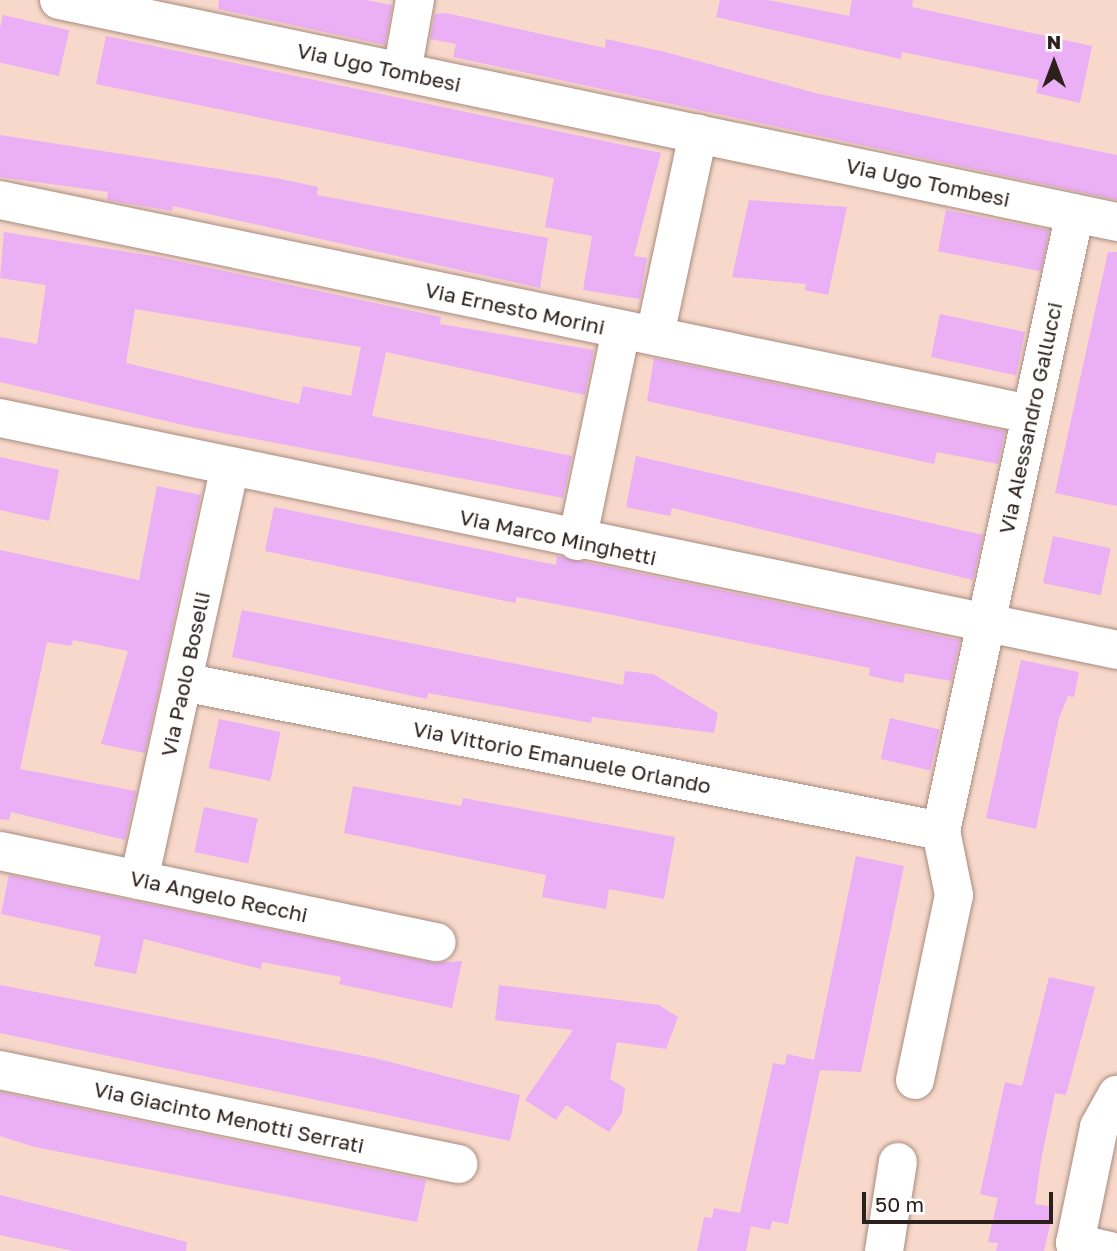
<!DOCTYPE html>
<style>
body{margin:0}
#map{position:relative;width:1117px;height:1251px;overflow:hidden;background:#f7d8cb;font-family:"Golos Text",sans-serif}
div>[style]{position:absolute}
.building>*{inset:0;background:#ebaff5;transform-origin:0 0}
.roads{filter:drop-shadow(0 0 2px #a88c7f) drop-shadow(0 0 2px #a88c7f)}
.minor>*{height:38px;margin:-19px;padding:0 19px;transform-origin:19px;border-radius:19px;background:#fff}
span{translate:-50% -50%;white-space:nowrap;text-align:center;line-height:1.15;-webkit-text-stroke:5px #fff;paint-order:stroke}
.street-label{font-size:21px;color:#2c201c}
.north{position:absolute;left:1019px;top:28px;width:70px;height:70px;-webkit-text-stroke:5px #fff;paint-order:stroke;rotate:0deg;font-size:19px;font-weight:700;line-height:28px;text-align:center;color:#2c201c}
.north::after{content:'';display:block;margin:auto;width:24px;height:32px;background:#2c201c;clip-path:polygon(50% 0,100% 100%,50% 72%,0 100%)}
.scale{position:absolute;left:862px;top:1192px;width:191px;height:32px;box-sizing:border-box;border:4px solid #2c201c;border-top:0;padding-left:9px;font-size:21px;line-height:24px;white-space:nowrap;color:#2c201c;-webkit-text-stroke:5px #fff;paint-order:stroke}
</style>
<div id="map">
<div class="building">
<i style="clip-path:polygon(219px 0,366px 0,392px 5px,385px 45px,218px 9px)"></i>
<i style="clip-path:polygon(720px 0,768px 0,849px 16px,852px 0,913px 0,912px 7px,1092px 46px,1080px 103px,1036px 93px,1039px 80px,902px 52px,901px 59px,716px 17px)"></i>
<i style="clip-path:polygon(446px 13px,605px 48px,606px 39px,665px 52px,819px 94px,1117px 155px,1117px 200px,453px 57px,456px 44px,430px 39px,435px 14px)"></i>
<i style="left:3px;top:15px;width:68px;height:47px;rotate:13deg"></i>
<i style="clip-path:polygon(106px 36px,661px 153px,634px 256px,647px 258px,640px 299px,583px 290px,592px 236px,545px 227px,554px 178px,96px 84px)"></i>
<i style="clip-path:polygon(0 135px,276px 178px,318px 187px,317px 195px,548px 238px,540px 288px,173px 206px,172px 211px,107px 200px,108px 192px,0 177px)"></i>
<i style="clip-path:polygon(749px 200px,847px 207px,828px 295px,805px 290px,806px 284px,732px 277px)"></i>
<i style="left:946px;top:210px;width:105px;height:42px;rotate:11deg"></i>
<i style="clip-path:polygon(evenodd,4px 232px,159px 257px,441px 317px,440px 324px,594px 350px,585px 395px,386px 352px,372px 416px,572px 456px,563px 498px,192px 427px,0 382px,0 337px,37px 344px,46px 285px,0 278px,4px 232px,135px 309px,361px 347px,351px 396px,303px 386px,299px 404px,126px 363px,135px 309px)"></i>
<i style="clip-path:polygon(1108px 252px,1117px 252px,1117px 506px,1055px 493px)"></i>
<i style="left:940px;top:314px;width:87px;height:44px;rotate:12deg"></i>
<i style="clip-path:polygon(654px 358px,1005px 431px,998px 464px,937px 452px,934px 464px,647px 401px)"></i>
<i style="clip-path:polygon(636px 456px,983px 535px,973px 580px,672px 508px,670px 516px,626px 507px)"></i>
<i style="clip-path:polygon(0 457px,59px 470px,49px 521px,0 510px)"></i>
<i style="clip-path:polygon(157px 486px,201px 495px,145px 753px,101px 744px,128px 651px,73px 640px,71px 646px,47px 642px,20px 769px,136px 791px,125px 840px,11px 812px,9px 820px,0 819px,0 550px,139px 580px)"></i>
<i style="clip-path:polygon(274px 507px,556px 565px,557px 556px,960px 640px,951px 681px,905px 673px,903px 683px,869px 676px,870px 668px,598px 612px,517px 597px,515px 603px,265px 551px)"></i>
<i style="left:1053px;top:536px;width:59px;height:48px;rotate:12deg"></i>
<i style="clip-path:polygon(242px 610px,623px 685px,625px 671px,653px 674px,718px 713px,714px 733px,592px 717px,591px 723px,428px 693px,427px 699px,232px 657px)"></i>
<i style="clip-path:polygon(1021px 660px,1079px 672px,1074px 697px,1068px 696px,1059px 718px,1036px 829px,986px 818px)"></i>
<i style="left:890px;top:718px;width:51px;height:42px;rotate:13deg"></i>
<i style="left:219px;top:719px;width:63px;height:50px;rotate:12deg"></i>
<i style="clip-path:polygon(353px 786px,461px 806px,463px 798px,675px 837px,664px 899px,609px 889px,606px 909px,542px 897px,546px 875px,344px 833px)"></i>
<i style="left:204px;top:807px;width:55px;height:46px;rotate:12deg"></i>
<i style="clip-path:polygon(856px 856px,904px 866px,861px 1072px,820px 1070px,788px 1224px,772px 1221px,770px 1230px,751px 1226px,746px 1251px,697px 1251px,704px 1217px,712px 1218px,714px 1208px,740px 1213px,773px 1063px,785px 1065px,787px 1054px,814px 1060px)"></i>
<i style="clip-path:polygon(9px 875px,433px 963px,462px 961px,452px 1008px,339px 984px,341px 977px,262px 962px,261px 969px,144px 939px,136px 974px,94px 966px,101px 936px,1px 914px)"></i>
<i style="clip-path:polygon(1049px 977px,1095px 987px,1066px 1095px,1055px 1093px,1041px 1160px,1035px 1204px,1054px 1207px,1044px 1251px,996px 1251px,998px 1243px,988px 1242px,998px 1198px,980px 1194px,1005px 1082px,1022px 1086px)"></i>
<i style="clip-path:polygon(0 985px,374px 1058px,520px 1095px,510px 1141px,0 1033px)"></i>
<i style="clip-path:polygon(499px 985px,659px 1005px,678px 1017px,666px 1049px,617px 1042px,610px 1079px,625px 1088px,622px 1113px,609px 1132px,566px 1105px,556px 1120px,525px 1100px,573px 1030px,495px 1020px)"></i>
<i style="clip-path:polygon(0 1092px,426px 1180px,417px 1222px,35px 1147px,0 1136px)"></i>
<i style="clip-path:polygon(0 1195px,187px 1242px,186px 1251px,73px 1251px,0 1235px)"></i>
</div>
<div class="roads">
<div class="minor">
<i style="left:59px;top:0;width:1081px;rotate:11.85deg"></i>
<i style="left:402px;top:72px;width:73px;rotate:-79.8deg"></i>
<i style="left:0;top:200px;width:1052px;rotate:11.74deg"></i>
<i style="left:655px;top:335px;width:206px;rotate:-77.9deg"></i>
<i style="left:0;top:418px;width:1141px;rotate:11.73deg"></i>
<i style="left:577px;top:541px;width:216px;rotate:-78.2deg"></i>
<i style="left:183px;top:682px;width:773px;rotate:11.12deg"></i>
<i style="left:0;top:851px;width:446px;rotate:11.8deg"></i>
<i style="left:139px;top:880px;width:423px;rotate:-77.6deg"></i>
<i style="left:0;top:1070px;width:468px;rotate:11.6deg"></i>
<i style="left:915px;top:1080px;width:189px;rotate:-78.1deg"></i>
<i style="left:954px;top:895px;width:65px;rotate:-101.5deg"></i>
<i style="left:941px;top:831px;width:632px;rotate:-77.77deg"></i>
<i style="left:884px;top:1251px;width:90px;rotate:-81.1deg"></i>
<i style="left:1110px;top:1251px;width:36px;rotate:-167deg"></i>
<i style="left:1075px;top:1243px;width:118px;rotate:-78.3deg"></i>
<i style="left:1099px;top:1127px;width:37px;rotate:-61deg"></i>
</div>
</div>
<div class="street-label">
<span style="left:379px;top:67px;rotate:12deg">Via Ugo Tombesi</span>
<span style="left:928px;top:182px;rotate:12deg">Via Ugo Tombesi</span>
<span style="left:515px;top:308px;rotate:12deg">Via Ernesto Morini</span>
<span style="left:1030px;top:418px;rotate:-78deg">Via Alessandro Gallucci</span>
<span style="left:558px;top:537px;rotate:12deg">Via Marco Minghetti</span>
<span style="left:185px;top:674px;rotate:-78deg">Via Paolo Boselli</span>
<span style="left:562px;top:757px;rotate:11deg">Via Vittorio Emanuele Orlando</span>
<span style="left:219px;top:896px;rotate:12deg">Via Angelo Recchi</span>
<span style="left:229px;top:1117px;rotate:12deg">Via Giacinto Menotti Serrati</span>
</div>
<div class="north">N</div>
<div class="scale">50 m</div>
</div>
